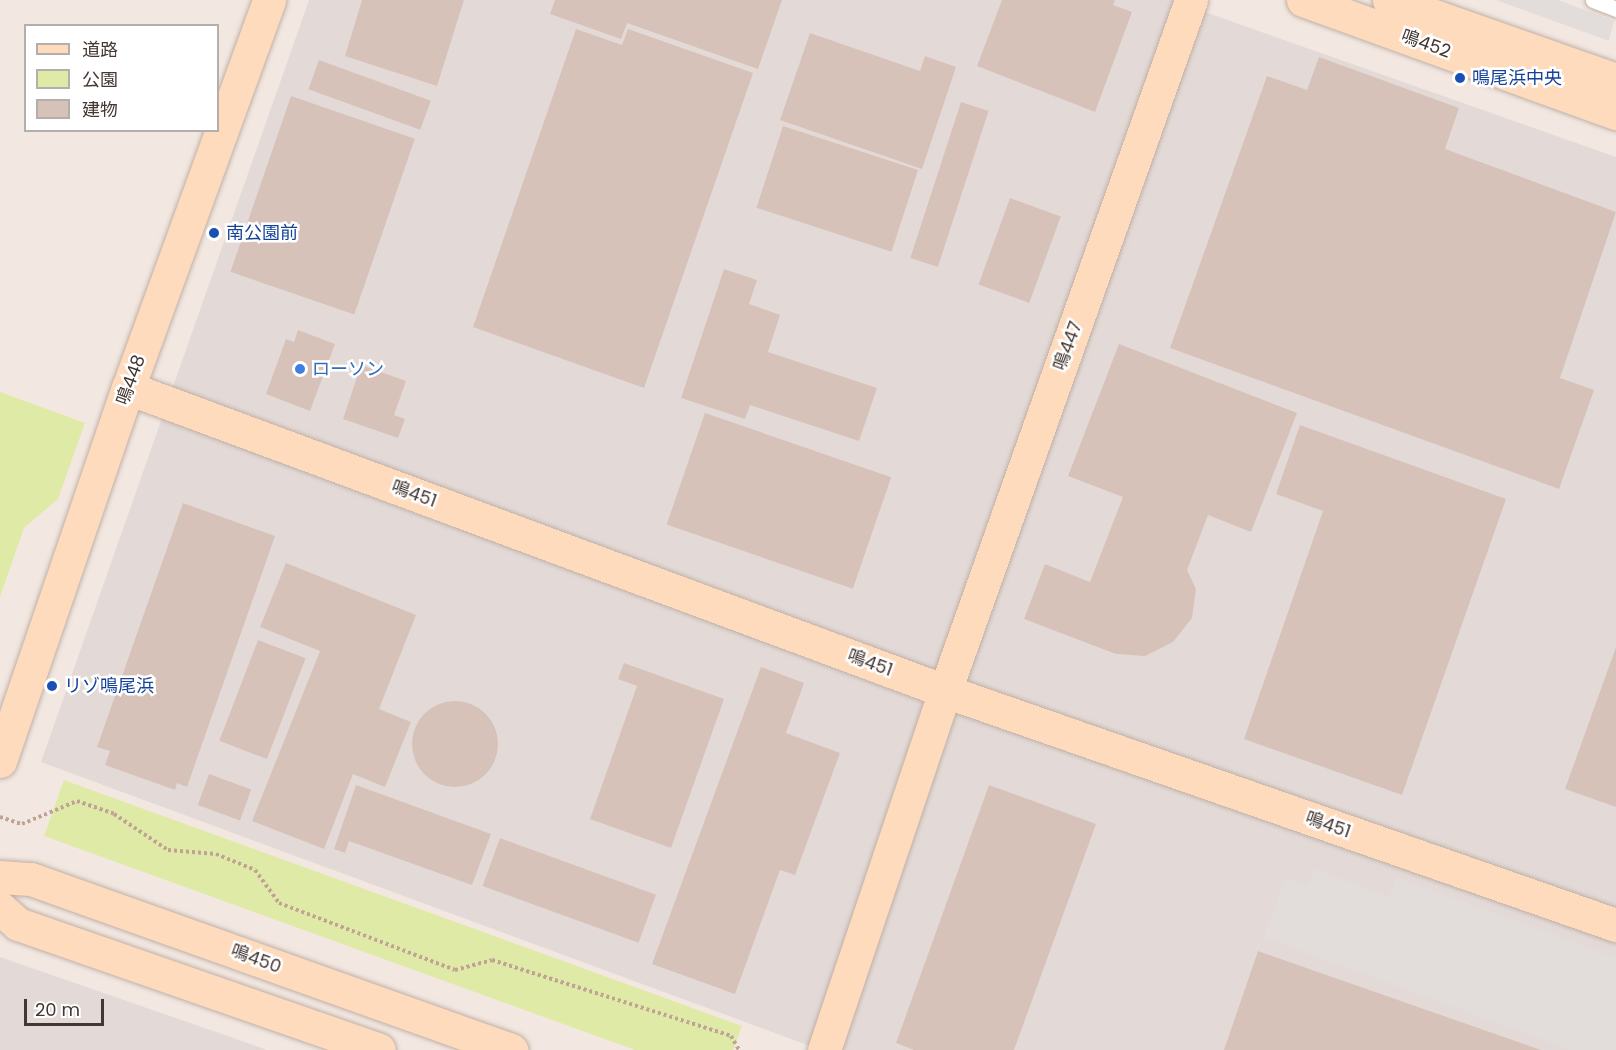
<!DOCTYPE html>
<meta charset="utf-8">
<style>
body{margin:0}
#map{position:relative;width:1616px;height:1050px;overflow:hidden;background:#f2e8e1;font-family:Poppins,"Noto Sans JP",sans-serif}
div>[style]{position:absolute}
.industrial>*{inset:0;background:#e3dad7}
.green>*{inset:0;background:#e0eaa7}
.parking>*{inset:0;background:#e2dddb}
.building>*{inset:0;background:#d7c2b9;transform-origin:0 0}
.round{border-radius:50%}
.path>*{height:4px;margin-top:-2px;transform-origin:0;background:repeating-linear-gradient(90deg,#c0a394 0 3px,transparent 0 6px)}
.roads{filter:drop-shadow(0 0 2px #c0b0a7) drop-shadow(0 0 2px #c0b0a7)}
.lane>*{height:15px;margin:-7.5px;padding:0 7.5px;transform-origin:7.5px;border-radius:7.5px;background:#fff}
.secondary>*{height:33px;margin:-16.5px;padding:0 16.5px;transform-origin:16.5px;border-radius:16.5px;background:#ffdbbe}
.dots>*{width:16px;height:16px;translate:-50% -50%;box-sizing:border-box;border:3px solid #fff;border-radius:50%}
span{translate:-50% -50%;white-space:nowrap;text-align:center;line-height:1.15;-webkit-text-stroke:5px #fff;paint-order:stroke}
.street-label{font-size:18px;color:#433732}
.transit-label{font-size:18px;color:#164399}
.left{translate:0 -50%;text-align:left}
.shop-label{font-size:18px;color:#366cbe}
.legend{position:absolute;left:24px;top:24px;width:195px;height:108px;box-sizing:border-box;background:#fff;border:2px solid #b4afad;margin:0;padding:8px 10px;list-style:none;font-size:18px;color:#433732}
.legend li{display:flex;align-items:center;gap:12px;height:30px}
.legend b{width:30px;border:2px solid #b4afad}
.scale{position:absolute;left:24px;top:999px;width:80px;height:27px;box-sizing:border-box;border:3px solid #433732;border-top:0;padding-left:8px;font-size:18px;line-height:21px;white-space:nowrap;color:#433732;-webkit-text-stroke:4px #fff;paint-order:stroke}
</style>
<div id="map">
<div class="industrial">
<i style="clip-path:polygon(309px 0,1171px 0,1616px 157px,1616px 1050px,821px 1050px,41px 762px)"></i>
<i style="clip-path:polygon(0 957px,245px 1042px,267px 1050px,0 1050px)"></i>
</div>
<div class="green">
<i style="clip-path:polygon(0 392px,85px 423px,58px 499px,24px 528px,0 597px)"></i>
<i style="clip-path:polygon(64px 780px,742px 1026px,733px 1050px,635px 1050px,44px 836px)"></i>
</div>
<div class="parking">
<i style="clip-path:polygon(1496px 0,1558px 0,1614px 21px,1609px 41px)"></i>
<i style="clip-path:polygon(1314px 869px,1389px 897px,1397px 877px,1616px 958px,1616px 1050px,1571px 1050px,1264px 937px,1286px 878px,1308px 886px)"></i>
</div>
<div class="building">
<i style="clip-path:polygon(362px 0,464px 0,437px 86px,345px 56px)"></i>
<i style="clip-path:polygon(555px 0,782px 0,758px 69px,627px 23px,621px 39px,550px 14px)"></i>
<i style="clip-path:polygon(1002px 0,1115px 0,1113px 5px,1132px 12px,1095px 112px,977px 66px)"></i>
<i style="clip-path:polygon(576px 29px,622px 45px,628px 29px,753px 73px,644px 388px,473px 327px)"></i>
<i style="clip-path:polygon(810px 33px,920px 71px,925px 56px,956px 67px,922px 169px,780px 120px)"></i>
<i style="clip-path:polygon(1319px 57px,1459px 108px,1445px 149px,1616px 212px,1560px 378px,1594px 390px,1559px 489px,1170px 348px,1267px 76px,1307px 90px)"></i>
<i style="left:319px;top:60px;width:119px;height:31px;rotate:20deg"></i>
<i style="left:291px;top:96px;width:131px;height:186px;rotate:19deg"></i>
<i style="left:961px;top:102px;width:29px;height:164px;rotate:18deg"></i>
<i style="left:783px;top:126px;width:142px;height:86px;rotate:18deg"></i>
<i style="left:1010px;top:198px;width:54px;height:92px;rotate:20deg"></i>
<i style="clip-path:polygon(724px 269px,757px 280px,749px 304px,780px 315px,768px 352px,877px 388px,859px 441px,750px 405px,745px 419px,681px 398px)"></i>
<i style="clip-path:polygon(298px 330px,335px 344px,310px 411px,266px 394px,286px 339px,294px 342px)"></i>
<i style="clip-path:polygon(1119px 344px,1297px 413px,1251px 532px,1208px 515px,1187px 570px,1196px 589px,1192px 618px,1173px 642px,1145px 656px,1116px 654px,1024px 619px,1045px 564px,1090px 582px,1123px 497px,1068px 476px)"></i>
<i style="clip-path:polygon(361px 365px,406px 381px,394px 415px,405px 419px,398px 438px,343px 419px)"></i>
<i style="left:705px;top:413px;width:197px;height:118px;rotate:19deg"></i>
<i style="clip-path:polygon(1300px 425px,1506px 499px,1402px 795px,1244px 739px,1323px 511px,1276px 494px)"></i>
<i style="clip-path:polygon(183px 503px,275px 536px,187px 787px,177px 783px,175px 790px,105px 765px,110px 751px,97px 747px)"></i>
<i style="clip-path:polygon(286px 563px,416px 615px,379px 709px,411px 722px,385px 787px,353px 774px,324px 849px,252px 821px,320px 651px,260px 627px)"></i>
<i style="left:258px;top:640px;width:51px;height:108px;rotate:21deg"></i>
<i style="clip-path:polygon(1616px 647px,1616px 807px,1565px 789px)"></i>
<i style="clip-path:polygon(624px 663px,724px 699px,671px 848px,590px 819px,637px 686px,618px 679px)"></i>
<i style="clip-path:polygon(761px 667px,804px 683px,786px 733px,840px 753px,795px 875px,780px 870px,735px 994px,652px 964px)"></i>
<i class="round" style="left:412px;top:701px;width:86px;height:86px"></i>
<i style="left:209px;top:774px;width:45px;height:33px;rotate:20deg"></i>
<i style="clip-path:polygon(356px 785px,491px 834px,472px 885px,349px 841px,345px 853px,334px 849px)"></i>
<i style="clip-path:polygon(989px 785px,1096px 824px,1014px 1050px,914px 1050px,896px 1043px)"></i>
<i style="left:500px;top:838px;width:166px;height:51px;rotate:20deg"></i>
<i style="clip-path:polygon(1258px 951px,1541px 1050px,1224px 1050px)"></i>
</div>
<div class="path">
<i style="left:0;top:817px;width:23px;rotate:18deg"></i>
<i style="left:22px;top:824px;width:60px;rotate:-22.7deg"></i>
<i style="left:77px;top:801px;width:39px;rotate:19deg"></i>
<i style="left:114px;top:814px;width:65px;rotate:33.7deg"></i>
<i style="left:168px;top:850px;width:48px;rotate:4.8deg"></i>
<i style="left:216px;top:854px;width:42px;rotate:22.3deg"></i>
<i style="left:255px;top:870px;width:41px;rotate:54deg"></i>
<i style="left:279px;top:903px;width:188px;rotate:20.8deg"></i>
<i style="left:455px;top:970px;width:38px;rotate:-15deg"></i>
<i style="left:492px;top:960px;width:251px;rotate:17.6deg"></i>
<i style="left:731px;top:1036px;width:16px;rotate:60deg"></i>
</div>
<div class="roads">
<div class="lane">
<i style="left:1593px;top:0;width:25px;rotate:21deg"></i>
</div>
<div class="secondary">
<i style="left:1303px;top:0;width:333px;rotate:19.9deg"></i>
<i style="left:1389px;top:0;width:241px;rotate:19.4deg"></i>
<i style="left:128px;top:388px;width:871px;rotate:20.35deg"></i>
<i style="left:945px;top:691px;width:711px;rotate:19.23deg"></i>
<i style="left:0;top:761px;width:394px;rotate:-71.1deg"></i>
<i style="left:128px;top:388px;width:413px;rotate:-70deg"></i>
<i style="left:0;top:877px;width:31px;rotate:4deg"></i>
<i style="left:31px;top:879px;width:510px;rotate:19.61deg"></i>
<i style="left:0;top:908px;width:24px;rotate:42deg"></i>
<i style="left:18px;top:924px;width:382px;rotate:19.2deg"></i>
<i style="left:824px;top:1050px;width:379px;rotate:-71.4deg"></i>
<i style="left:945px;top:691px;width:733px;rotate:-70.4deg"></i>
</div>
</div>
<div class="dots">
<i style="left:1460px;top:78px;background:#1a4fb4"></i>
<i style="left:214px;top:233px;background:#1a4fb4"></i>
<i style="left:300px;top:369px;background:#3f7fe0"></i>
<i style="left:52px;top:686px;background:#1a4fb4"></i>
</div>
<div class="street-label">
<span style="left:1426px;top:44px;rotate:20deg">鳴452</span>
<span style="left:1068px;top:346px;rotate:-70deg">鳴447</span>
<span style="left:131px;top:380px;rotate:-70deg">鳴448</span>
<span style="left:414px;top:494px;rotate:20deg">鳴451</span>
<span style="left:870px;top:663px;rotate:20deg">鳴451</span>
<span style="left:1328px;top:825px;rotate:19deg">鳴451</span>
<span style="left:256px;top:959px;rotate:20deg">鳴450</span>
</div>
<div class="transit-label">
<span class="left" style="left:1472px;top:78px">鳴尾浜中央</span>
<span class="left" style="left:226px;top:233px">南公園前</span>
<span class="left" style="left:64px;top:686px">リゾ鳴尾浜</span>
</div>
<div class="shop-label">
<span class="left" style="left:312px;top:369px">ローソン</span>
</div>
<ul class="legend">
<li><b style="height:8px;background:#ffdbbe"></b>道路</li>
<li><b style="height:16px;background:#e0eaa7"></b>公園</li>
<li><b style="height:16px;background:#d7c2b9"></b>建物</li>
</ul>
<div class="scale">20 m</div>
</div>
